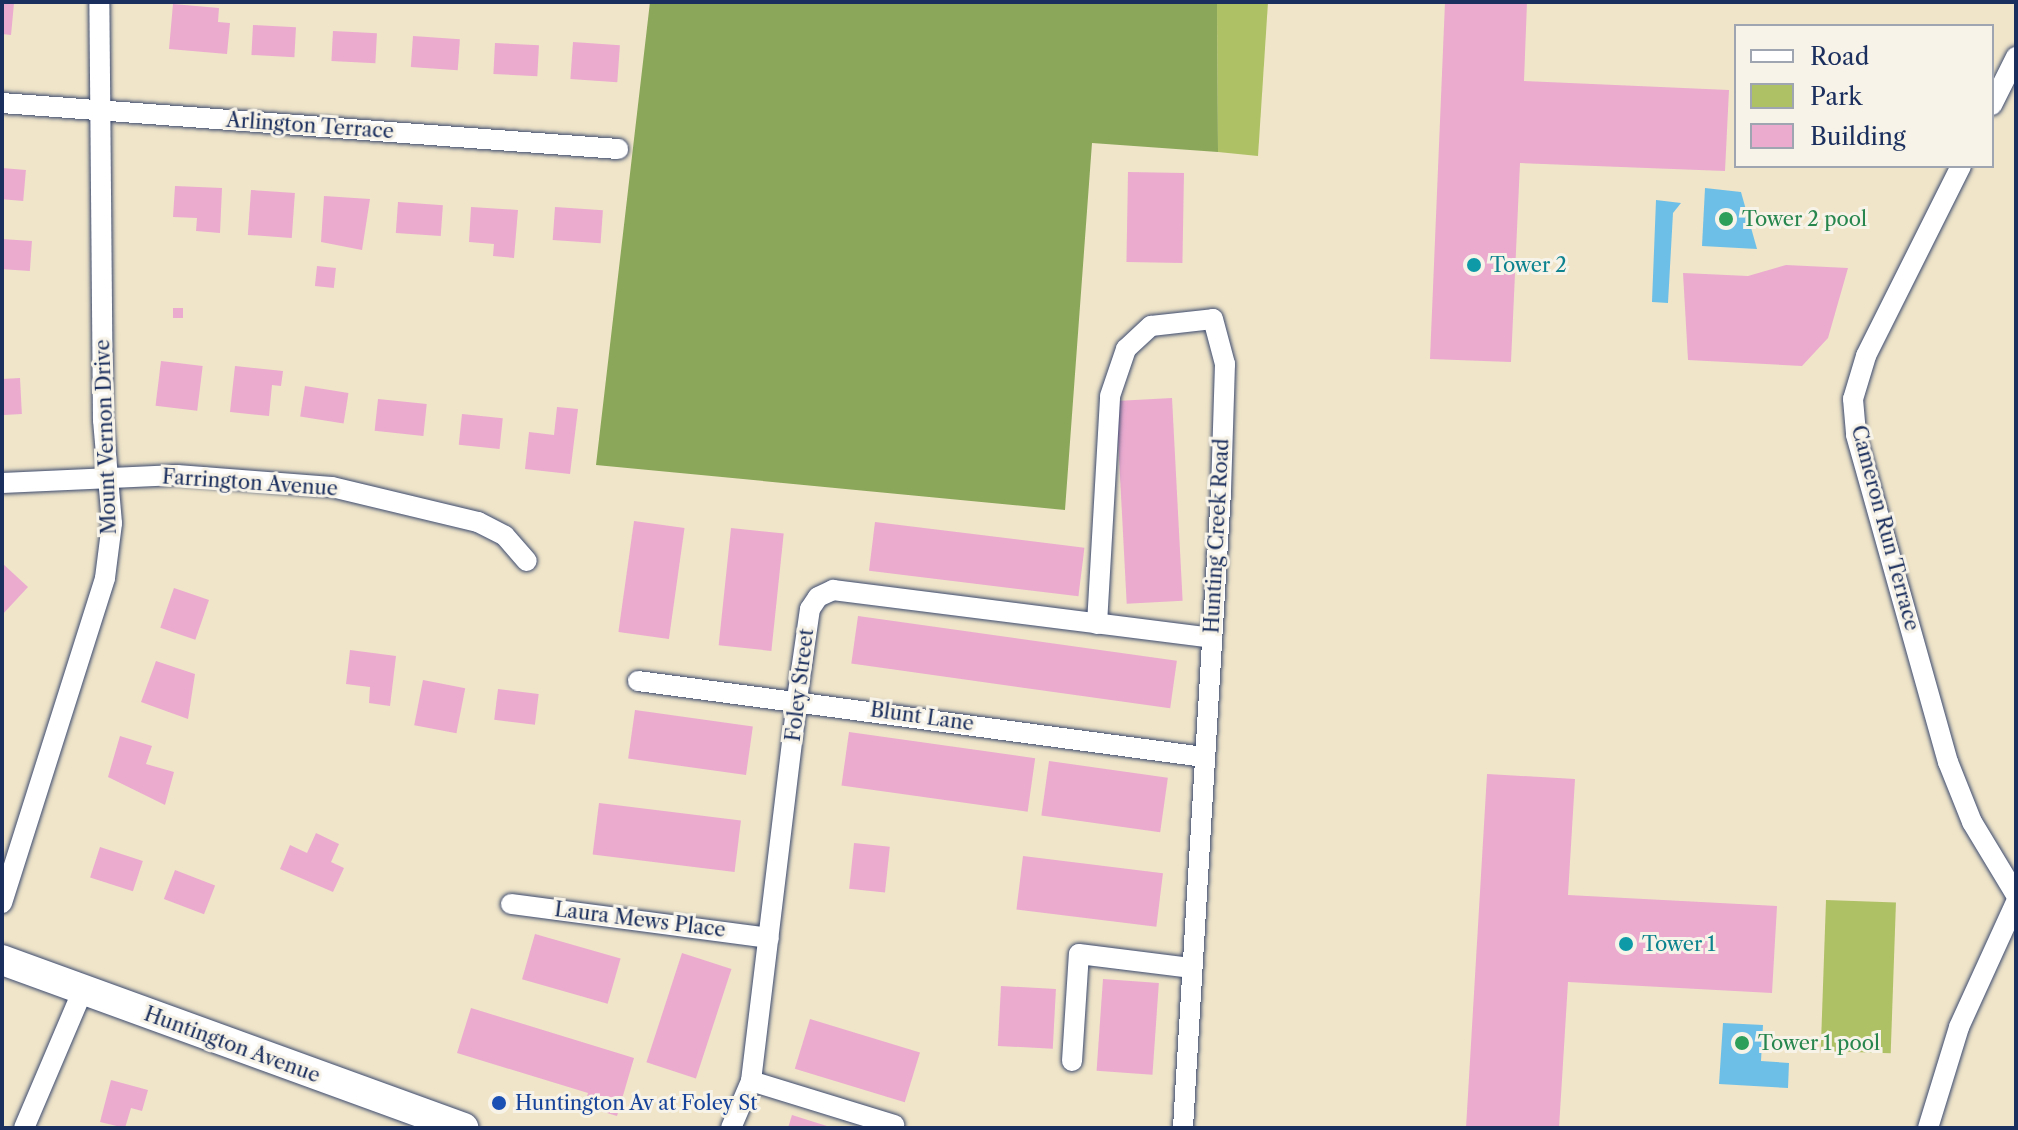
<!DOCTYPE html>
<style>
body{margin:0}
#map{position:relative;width:2018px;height:1130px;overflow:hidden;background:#f0e5c9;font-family:"Libre Caslon Text",serif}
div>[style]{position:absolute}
.green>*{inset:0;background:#aec165;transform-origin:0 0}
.forest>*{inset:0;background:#8aa75a}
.water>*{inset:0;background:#6dbfe8}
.building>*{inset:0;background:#eaabcf;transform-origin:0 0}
.roads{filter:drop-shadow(0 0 2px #3b4a6e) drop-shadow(0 0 2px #3b4a6e)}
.street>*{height:20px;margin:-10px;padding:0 10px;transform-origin:10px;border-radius:10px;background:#fff}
.secondary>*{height:30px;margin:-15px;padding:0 15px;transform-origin:15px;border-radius:15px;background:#fff}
.dots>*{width:22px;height:22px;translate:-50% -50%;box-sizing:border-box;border:4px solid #f7f3e8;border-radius:50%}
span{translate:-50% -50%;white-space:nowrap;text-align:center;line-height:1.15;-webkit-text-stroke:6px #f7f3e8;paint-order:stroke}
.street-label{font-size:20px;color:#1b2f5e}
.leisure-label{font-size:20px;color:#27864d}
.left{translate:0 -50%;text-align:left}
.culture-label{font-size:20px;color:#0d838f}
.transit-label{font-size:20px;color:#164399}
.frame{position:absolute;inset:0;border:4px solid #1b2f5e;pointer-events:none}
.legend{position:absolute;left:1734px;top:24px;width:260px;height:144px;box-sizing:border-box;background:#f7f3e8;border:2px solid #9fa5b1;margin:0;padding:10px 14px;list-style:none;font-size:24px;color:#1b2f5e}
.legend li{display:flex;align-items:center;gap:16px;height:40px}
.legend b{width:40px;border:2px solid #9fa5b1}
</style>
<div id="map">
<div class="green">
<i style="clip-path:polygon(1217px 2px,1268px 2px,1258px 156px,1218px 152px)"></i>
<i style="left:1826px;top:900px;width:70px;height:151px;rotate:2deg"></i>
</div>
<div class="forest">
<i style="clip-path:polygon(650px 2px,1217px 2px,1218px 152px,1092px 143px,1065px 510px,596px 465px)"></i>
</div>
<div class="water">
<i style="clip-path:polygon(1705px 188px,1741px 192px,1757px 249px,1702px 246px)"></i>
<i style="clip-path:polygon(1656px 200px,1681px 203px,1673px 213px,1668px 303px,1652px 302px)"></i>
<i style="clip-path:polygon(1723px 1023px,1763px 1025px,1761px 1061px,1789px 1063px,1788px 1088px,1719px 1084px)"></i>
</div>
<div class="building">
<i style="clip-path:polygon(2px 2px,14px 3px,11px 35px,2px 34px)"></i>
<i style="clip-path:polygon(1445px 2px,1527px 2px,1524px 81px,1729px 90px,1725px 171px,1520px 163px,1511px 362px,1430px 359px)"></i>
<i style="clip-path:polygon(173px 4px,219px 8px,218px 22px,230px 23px,227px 54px,169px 49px)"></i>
<i style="left:253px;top:25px;width:43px;height:30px;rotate:3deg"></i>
<i style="left:333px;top:31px;width:44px;height:30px;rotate:3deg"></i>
<i style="left:413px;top:36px;width:47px;height:31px;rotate:4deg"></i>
<i style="left:573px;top:42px;width:47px;height:37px;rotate:4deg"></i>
<i style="left:495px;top:43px;width:44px;height:31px;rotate:3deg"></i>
<i style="left:2px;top:168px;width:24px;height:31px;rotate:5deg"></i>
<i style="left:1128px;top:172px;width:56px;height:90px;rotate:1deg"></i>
<i style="clip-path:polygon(175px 186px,222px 188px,220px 233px,196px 231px,197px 218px,173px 217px)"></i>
<i style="left:251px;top:190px;width:44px;height:45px;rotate:4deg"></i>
<i style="clip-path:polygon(324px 196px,370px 199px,362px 250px,321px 242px)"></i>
<i style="left:398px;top:202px;width:45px;height:31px;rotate:4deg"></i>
<i style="clip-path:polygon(471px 207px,518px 210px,514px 258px,493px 256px,494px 244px,469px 242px)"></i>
<i style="left:555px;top:207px;width:48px;height:33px;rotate:4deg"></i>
<i style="left:2px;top:239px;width:30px;height:30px;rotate:4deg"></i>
<i style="clip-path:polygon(1786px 265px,1848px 268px,1828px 338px,1802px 366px,1688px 360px,1683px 273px,1748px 276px)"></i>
<i style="left:317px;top:266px;width:19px;height:20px;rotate:6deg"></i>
<i style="left:173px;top:308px;width:10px;height:10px"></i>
<i style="left:161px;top:361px;width:42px;height:45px;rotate:7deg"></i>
<i style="clip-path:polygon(235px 366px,283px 371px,281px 386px,272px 385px,269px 416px,230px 412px)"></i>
<i style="left:20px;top:378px;width:36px;height:18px;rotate:87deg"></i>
<i style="left:305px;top:386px;width:44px;height:31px;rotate:9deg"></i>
<i style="left:1172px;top:398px;width:203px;height:56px;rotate:87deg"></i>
<i style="left:378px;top:399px;width:49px;height:32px;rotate:6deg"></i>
<i style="clip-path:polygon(557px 407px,578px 409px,570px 474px,525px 469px,529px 432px,554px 435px)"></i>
<i style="left:462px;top:414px;width:41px;height:31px;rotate:6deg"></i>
<i style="left:634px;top:521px;width:51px;height:112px;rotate:8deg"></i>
<i style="left:875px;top:522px;width:211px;height:49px;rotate:7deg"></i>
<i style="left:731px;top:528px;width:53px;height:118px;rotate:6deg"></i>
<i style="clip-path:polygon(2px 563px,28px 587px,2px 615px)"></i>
<i style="left:174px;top:588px;width:37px;height:42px;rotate:19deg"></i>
<i style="left:858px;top:616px;width:322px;height:48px;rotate:8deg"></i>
<i style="clip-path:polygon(350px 650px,396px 656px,390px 706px,369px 703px,370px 687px,346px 684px)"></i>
<i style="clip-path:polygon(156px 661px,195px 674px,188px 719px,141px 702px)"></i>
<i style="left:423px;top:680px;width:43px;height:46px;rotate:11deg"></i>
<i style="left:498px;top:689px;width:41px;height:31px;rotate:7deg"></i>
<i style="left:635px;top:710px;width:119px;height:49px;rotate:8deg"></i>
<i style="left:849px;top:732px;width:188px;height:54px;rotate:8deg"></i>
<i style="clip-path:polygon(120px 736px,152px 746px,146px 764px,174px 772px,165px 805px,108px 777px)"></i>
<i style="left:1049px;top:761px;width:120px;height:55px;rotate:8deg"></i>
<i style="clip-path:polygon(1487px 774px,1575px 779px,1568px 895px,1777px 906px,1772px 993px,1568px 982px,1559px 1128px,1466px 1128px)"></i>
<i style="left:599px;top:803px;width:143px;height:52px;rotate:7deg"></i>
<i style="clip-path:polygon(316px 833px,339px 844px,331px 862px,344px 868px,333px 892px,280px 869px,290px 845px,307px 853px)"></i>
<i style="left:854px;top:843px;width:36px;height:46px;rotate:6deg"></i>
<i style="left:100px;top:847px;width:45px;height:32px;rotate:18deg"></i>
<i style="left:1023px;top:856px;width:141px;height:54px;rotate:7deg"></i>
<i style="left:175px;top:870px;width:43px;height:31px;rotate:21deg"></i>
<i style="left:535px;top:934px;width:89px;height:47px;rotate:16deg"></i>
<i style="left:682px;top:953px;width:52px;height:115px;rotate:18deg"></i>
<i style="left:1103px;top:979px;width:56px;height:92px;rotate:4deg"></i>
<i style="left:1001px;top:986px;width:55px;height:60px;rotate:3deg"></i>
<i style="clip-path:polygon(471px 1008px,634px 1058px,617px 1116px,584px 1106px,588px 1093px,457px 1053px)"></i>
<i style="left:810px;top:1019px;width:115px;height:52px;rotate:17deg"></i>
<i style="clip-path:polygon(111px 1080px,148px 1090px,142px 1111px,131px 1108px,125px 1128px,100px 1122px)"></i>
<i style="clip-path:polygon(792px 1115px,830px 1127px,830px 1128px,788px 1128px)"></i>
</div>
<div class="roads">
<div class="street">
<i style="left:2px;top:103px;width:618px;rotate:4.27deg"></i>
<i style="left:1992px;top:105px;width:54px;rotate:-63.4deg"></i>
<i style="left:1961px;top:166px;width:212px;rotate:116.6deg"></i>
<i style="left:1866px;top:356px;width:45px;rotate:106.8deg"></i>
<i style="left:1853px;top:399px;width:36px;rotate:85deg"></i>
<i style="left:1856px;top:435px;width:340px;rotate:74.3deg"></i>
<i style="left:1948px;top:762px;width:65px;rotate:68.2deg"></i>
<i style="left:1972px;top:822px;width:85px;rotate:58.9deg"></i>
<i style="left:2px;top:483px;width:175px;rotate:-2.6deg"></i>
<i style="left:177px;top:475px;width:155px;rotate:4.4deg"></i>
<i style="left:332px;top:487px;width:150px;rotate:13.5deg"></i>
<i style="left:478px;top:522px;width:30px;rotate:27deg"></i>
<i style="left:505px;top:536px;width:33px;rotate:49deg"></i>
<i style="left:1097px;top:624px;width:228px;rotate:-86.7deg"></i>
<i style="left:1110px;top:396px;width:50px;rotate:-71.2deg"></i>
<i style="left:1126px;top:349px;width:34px;rotate:-43deg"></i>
<i style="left:1151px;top:326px;width:62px;rotate:-6.4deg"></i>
<i style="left:1213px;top:319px;width:47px;rotate:75.1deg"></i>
<i style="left:1225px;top:364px;width:128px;rotate:91.8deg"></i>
<i style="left:1221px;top:492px;width:637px;rotate:93.42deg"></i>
<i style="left:638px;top:681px;width:571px;rotate:7.65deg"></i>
<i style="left:2px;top:903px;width:341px;rotate:-72.4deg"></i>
<i style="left:105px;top:578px;width:55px;rotate:-82.7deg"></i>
<i style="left:112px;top:523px;width:103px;rotate:-95deg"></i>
<i style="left:103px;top:420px;width:418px;rotate:-90.5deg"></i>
<i style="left:511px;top:904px;width:260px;rotate:7.5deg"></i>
<i style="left:1072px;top:1061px;width:107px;rotate:-86.3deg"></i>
<i style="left:1079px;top:954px;width:114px;rotate:7.1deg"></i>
<i style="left:751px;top:1081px;width:150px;rotate:17.1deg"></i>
<i style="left:24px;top:1128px;width:150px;rotate:-66.9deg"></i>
<i style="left:731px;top:1128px;width:51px;rotate:-66.9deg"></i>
<i style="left:751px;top:1081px;width:385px;rotate:-83.1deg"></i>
<i style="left:797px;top:699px;width:91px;rotate:-81.8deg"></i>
<i style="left:810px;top:609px;width:14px;rotate:-56deg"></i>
<i style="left:818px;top:597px;width:17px;rotate:-25deg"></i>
<i style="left:833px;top:590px;width:382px;rotate:7.2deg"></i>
<i style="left:1928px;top:1128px;width:106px;rotate:-72.9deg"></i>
<i style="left:1959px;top:1027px;width:137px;rotate:-65.5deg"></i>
</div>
<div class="secondary">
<i style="left:2px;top:960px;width:491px;rotate:20deg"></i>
</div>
</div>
<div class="dots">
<i style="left:1726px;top:219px;background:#2e9e5b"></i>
<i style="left:1474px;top:265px;background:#0f9aa8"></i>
<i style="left:1626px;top:944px;background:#0f9aa8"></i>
<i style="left:1742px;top:1043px;background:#2e9e5b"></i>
<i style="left:499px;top:1103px;background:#1a4fb4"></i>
</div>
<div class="street-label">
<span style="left:310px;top:126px;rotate:4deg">Arlington Terrace</span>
<span style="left:106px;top:437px;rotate:-92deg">Mount Vernon Drive</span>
<span style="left:250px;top:483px;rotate:4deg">Farrington Avenue</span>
<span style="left:1885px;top:528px;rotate:75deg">Cameron Run Terrace</span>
<span style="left:1217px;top:536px;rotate:-87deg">Hunting Creek Road</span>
<span style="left:800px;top:685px;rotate:-83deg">Foley Street</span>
<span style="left:922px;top:717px;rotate:8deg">Blunt Lane</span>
<span style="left:640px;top:920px;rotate:7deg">Laura Mews Place</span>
<span style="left:232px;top:1045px;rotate:20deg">Huntington Avenue</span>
</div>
<div class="leisure-label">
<span class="left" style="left:1742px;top:219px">Tower 2 pool</span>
<span class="left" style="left:1758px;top:1043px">Tower 1 pool</span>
</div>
<div class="culture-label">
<span class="left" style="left:1490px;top:265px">Tower 2</span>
<span class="left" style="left:1642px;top:944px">Tower 1</span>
</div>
<div class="transit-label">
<span class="left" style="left:515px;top:1103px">Huntington Av at Foley St</span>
</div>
<div class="frame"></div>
<ul class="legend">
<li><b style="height:10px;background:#fff"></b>Road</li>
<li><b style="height:22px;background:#aec165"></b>Park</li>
<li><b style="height:22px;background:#eaabcf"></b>Building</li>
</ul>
</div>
